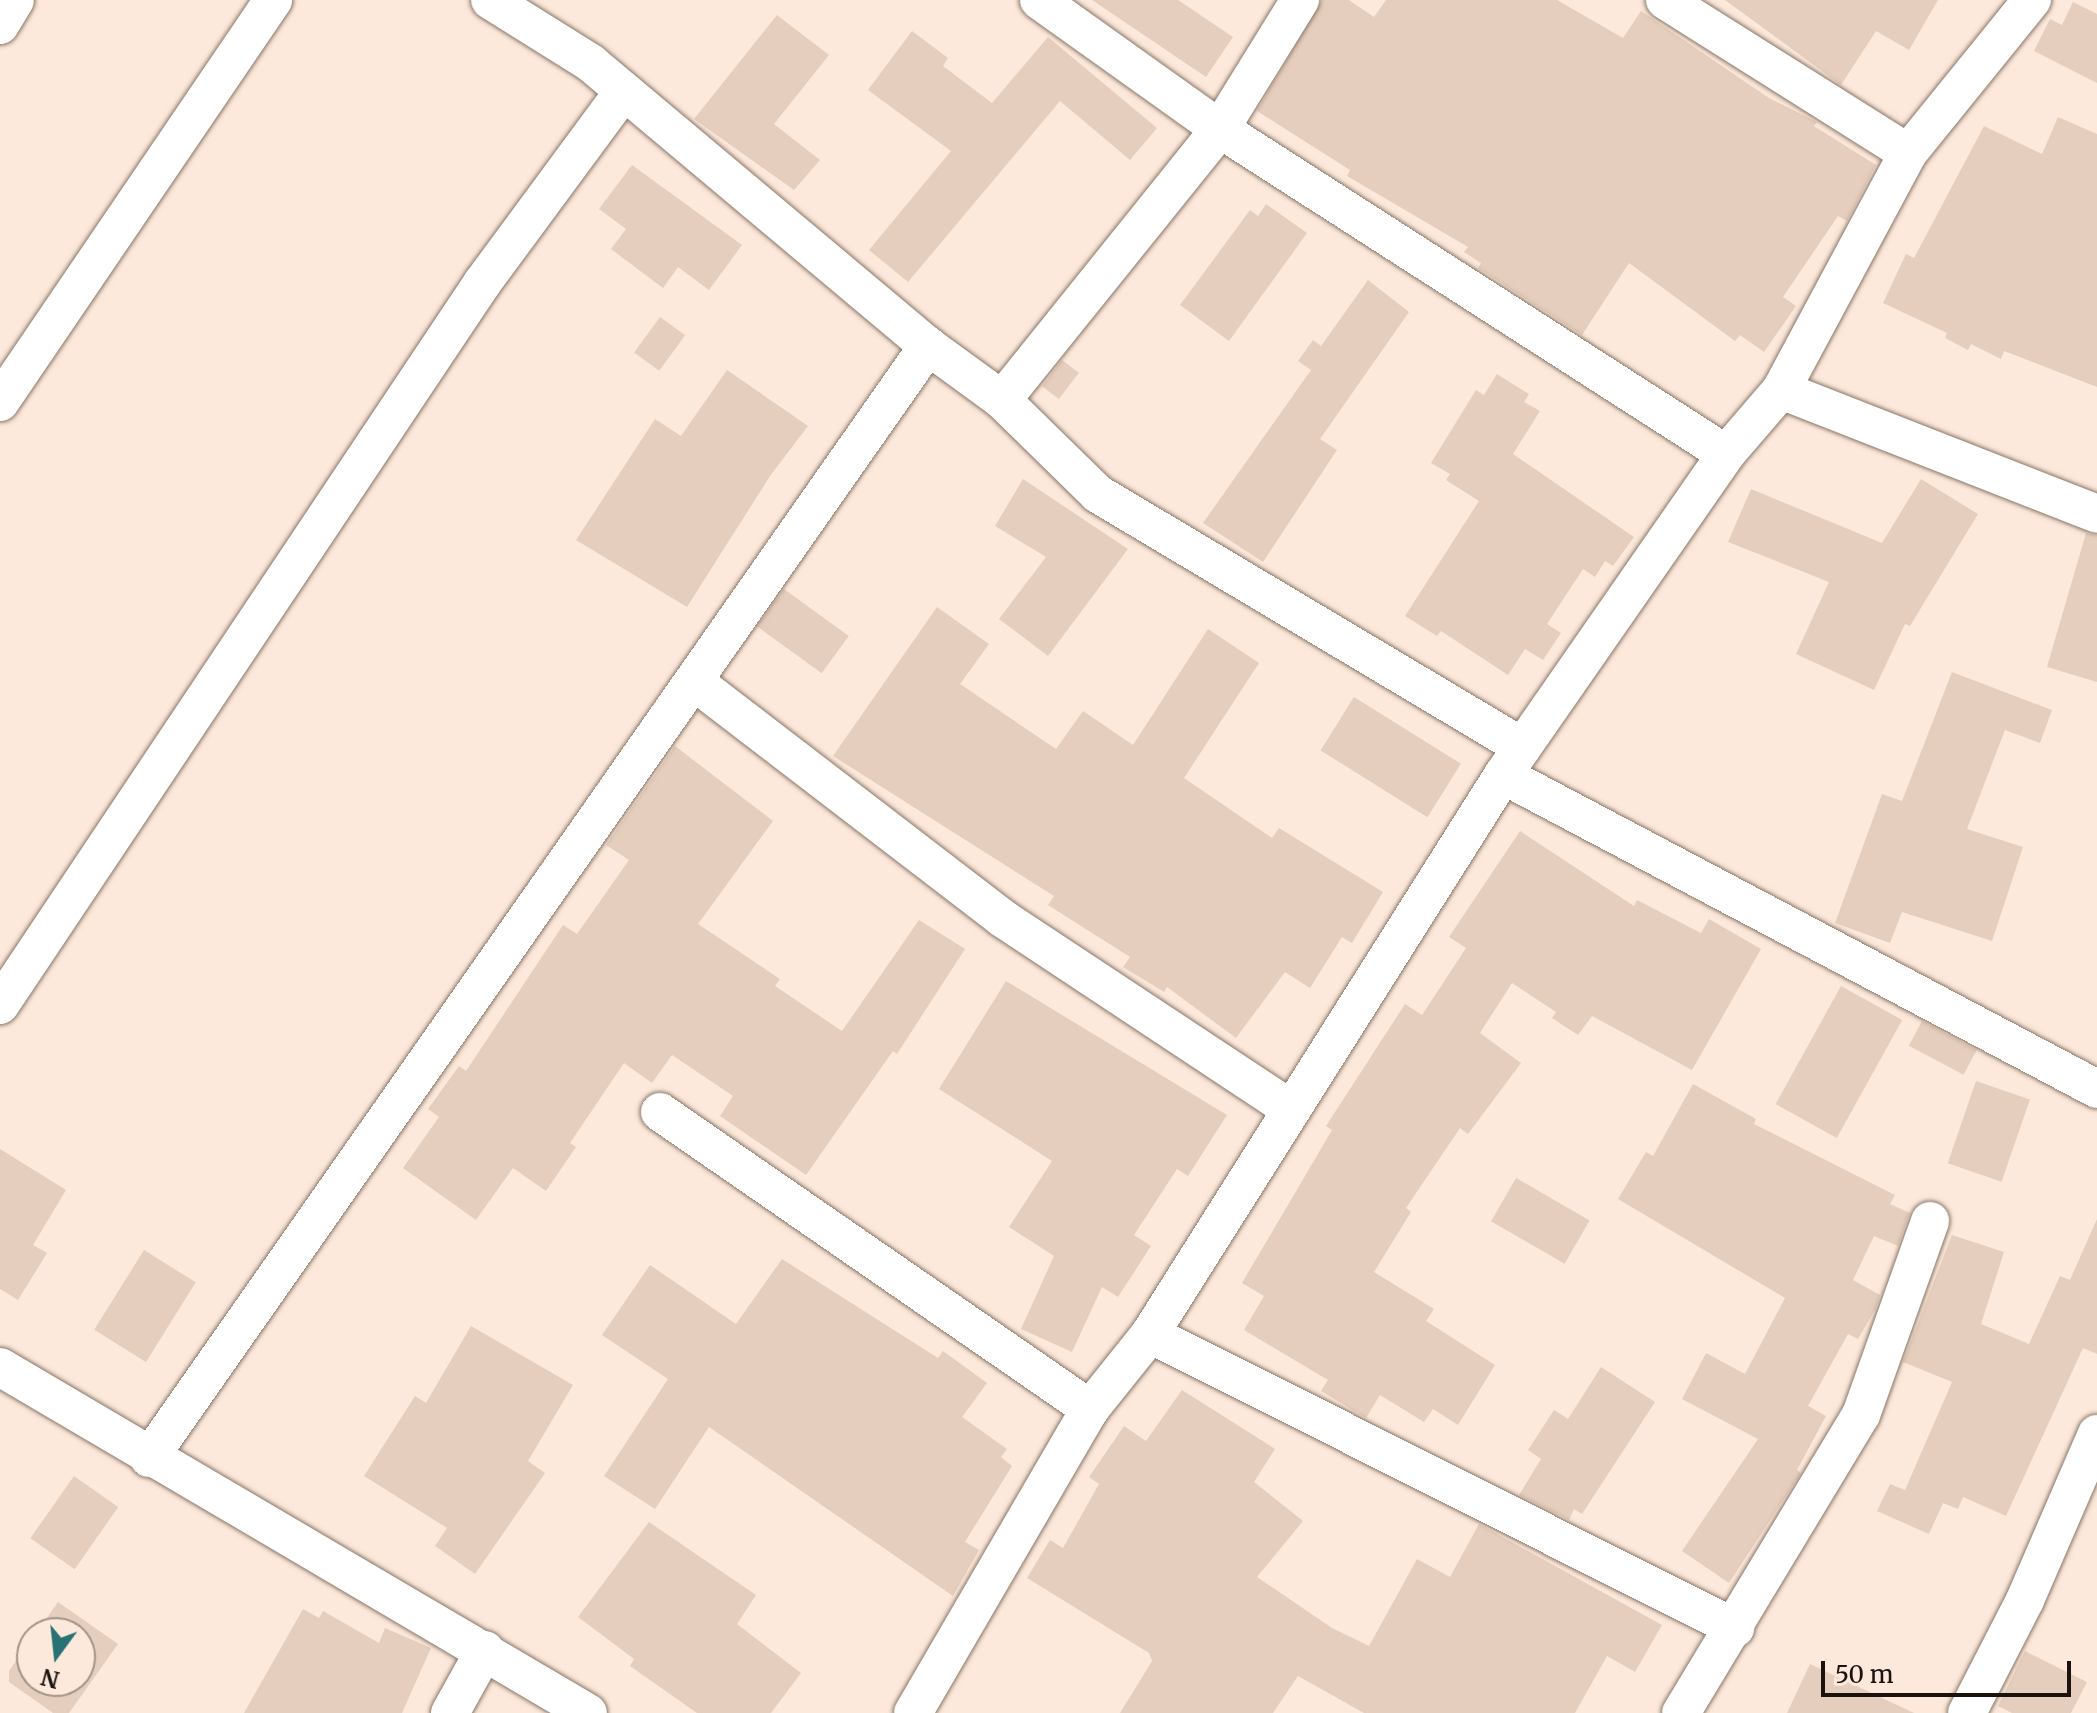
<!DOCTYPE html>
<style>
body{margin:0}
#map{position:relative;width:2097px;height:1713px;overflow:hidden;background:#fce9db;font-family:Merriweather,serif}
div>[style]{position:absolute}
.building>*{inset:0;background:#e5cebd;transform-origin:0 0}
.roads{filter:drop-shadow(0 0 2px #8a7566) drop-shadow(0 0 2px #8a7566)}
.street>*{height:38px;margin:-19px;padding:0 19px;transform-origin:19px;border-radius:19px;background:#fff}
span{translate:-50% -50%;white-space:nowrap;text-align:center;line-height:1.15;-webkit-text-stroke:6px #fce9db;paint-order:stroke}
.north{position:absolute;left:16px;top:1617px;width:80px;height:80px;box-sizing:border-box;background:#fce9db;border:2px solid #a29389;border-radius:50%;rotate:195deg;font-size:22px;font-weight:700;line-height:32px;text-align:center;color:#1a120d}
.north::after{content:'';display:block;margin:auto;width:28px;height:36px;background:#277274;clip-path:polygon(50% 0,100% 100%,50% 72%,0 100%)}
.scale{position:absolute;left:1821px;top:1661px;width:250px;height:36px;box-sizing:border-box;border:4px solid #1a120d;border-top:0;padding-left:10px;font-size:24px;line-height:28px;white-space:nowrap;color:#1a120d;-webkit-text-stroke:6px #fce9db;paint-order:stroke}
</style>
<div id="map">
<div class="building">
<i style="clip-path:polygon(1092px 0,1178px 0,1233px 37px,1206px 77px)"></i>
<i style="clip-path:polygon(1322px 0,1349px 0,1374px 17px,1386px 0,1557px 0,1623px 38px,1641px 11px,1769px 98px,1817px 122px,1814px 126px,1876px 165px,1847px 221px,1838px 216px,1783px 297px,1796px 306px,1764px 352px,1740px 335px,1735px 341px,1629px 263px,1582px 335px,1478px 268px,1481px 263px,1464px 252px,1468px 247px,1347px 176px,1350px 170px,1257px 111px)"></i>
<i style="clip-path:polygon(1725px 0,1938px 0,1909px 50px,1876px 31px,1841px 85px)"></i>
<i style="clip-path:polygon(2073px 2px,2097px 14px,2097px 83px,2034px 51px,2050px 19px,2062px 25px)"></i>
<i style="clip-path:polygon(777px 15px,829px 55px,774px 124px,820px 160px,794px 190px,694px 119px)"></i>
<i style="clip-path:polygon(912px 31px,948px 58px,943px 66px,992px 103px,1048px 37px,1157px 128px,1130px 160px,1060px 101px,908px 282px,869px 250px,951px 151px,868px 90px)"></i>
<i style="clip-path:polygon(2058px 117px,2097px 134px,2097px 387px,2004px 351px,2001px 359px,1971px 344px,1968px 350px,1945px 338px,1947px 333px,1883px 303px,1906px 254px,1914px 258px,1984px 126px,2042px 154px)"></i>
<i style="clip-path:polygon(632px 165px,742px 245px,709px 290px,678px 267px,663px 288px,611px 249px,626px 229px,599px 209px)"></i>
<i style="clip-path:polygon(1266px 204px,1307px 233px,1229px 341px,1180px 305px,1250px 210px,1258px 216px)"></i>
<i style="clip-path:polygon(1368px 280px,1409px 312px,1320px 439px,1337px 450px,1263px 562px,1203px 523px,1311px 370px,1298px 361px,1313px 340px,1321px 346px)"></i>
<i style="left:660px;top:317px;width:31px;height:44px;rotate:36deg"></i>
<i style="left:1062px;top:360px;width:21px;height:33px;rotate:37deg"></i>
<i style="clip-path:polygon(727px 370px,808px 426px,770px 476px,687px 607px,576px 540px,655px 419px,681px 436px)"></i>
<i style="clip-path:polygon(1497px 374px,1529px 394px,1524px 402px,1540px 411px,1513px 454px,1634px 537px,1613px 566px,1605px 561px,1595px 577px,1583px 569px,1547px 624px,1561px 633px,1543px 660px,1525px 649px,1508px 675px,1441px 631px,1437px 636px,1405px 616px,1479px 501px,1446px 480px,1450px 474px,1431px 463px,1476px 390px,1484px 395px)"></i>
<i style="clip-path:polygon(1023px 479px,1128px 549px,1048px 656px,999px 619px,1046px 557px,995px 526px)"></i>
<i style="clip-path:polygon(1921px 479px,1978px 514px,1910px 626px,1905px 624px,1874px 690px,1796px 654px,1829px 582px,1728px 542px,1751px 489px,1882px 543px)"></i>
<i style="clip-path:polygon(2086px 533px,2097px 535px,2097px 682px,2047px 667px)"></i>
<i style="left:784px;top:589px;width:80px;height:46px;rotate:36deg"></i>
<i style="clip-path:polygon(937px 607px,989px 644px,960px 684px,1056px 749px,1083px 711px,1133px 745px,1208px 629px,1259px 663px,1184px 778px,1272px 838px,1279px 828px,1383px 892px,1352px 943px,1342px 937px,1310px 988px,1285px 972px,1236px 1038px,1167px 987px,1164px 992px,1123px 967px,1130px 957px,1048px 905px,1054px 896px,833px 756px)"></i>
<i style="clip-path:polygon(1952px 672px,2052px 710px,2040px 743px,2005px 730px,1967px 829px,2023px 847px,1992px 941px,1902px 912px,1890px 943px,1835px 923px,1882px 794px,1902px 801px)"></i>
<i style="left:1354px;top:697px;width:126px;height:63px;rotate:32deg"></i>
<i style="clip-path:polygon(675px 746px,773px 821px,698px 924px,780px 979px,775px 986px,842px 1031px,919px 920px,965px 949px,897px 1054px,893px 1051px,806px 1175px,720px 1116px,733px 1096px,672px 1055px,652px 1083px,624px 1063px,570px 1143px,576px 1147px,546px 1191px,513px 1168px,476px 1220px,403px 1168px,439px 1117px,428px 1109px,459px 1066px,466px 1071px,563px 925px,577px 934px,629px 860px,606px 845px)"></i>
<i style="clip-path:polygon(1520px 831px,1634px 906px,1637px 900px,1701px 933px,1709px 919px,1761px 949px,1692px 1070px,1592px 1016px,1578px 1035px,1552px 1018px,1556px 1012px,1512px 983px,1480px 1033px,1521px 1063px,1468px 1134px,1460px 1128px,1406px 1208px,1411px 1212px,1374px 1272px,1434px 1309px,1426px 1321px,1495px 1365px,1458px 1425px,1433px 1409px,1424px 1422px,1380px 1395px,1366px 1418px,1321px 1391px,1328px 1380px,1244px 1330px,1264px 1296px,1242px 1283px,1332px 1130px,1326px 1126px,1405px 1004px,1422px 1015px,1466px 948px,1449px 937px)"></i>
<i style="clip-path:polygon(1006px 981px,1227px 1115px,1188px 1176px,1177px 1169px,1134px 1235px,1151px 1246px,1118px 1297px,1102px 1287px,1072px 1352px,1021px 1329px,1054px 1256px,1009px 1227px,1052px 1161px,939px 1089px)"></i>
<i style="left:1841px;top:986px;width:70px;height:135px;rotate:29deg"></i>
<i style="left:1922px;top:1021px;width:62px;height:28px;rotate:28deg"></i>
<i style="left:1976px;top:1081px;width:57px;height:87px;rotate:19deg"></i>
<i style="clip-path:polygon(1693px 1084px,1756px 1119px,1754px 1124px,1895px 1195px,1890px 1204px,1910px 1213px,1898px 1246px,1874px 1236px,1853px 1280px,1880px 1295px,1876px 1308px,1858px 1339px,1848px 1334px,1808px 1406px,1826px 1416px,1797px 1470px,1801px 1473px,1729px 1583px,1682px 1551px,1758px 1439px,1682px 1399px,1706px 1353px,1745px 1374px,1785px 1298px,1618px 1199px,1646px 1152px,1653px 1156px)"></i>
<i style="clip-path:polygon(0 1149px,66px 1190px,33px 1245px,47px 1253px,18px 1300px,0 1289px)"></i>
<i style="left:1516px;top:1178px;width:85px;height:50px;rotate:30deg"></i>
<i style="clip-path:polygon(2097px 1219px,2097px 1354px,2083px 1348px,2006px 1516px,1963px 1497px,1958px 1509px,1943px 1503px,1929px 1534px,1877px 1511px,1890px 1484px,1905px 1490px,1952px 1382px,1903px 1362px,1952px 1235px,2004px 1252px,1981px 1324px,2029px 1344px,2060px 1276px,2070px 1280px)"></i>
<i style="left:144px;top:1250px;width:61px;height:94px;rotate:32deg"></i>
<i style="clip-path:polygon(782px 1259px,938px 1358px,943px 1351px,987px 1383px,962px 1417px,1007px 1449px,1001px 1457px,1012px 1466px,965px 1542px,979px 1550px,953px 1596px,709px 1427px,655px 1509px,604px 1476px,668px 1379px,602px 1335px,650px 1265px,736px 1324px)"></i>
<i style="clip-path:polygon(471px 1326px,573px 1385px,528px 1461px,545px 1473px,475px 1574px,435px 1546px,447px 1528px,364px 1476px,415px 1396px,426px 1403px)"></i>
<i style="clip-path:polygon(1601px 1367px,1655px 1402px,1582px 1514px,1574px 1509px,1569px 1520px,1519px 1495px,1541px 1459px,1528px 1450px,1554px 1410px,1568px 1419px)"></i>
<i style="clip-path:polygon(1182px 1390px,1275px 1449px,1254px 1482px,1303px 1521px,1257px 1577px,1332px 1628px,1369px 1646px,1417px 1559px,1450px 1577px,1479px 1524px,1662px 1625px,1635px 1672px,1607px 1656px,1575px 1713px,1364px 1713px,1298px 1676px,1273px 1713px,1120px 1713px,1152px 1661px,1149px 1653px,1027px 1578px,1050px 1540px,1063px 1548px,1099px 1484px,1089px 1477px,1124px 1426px,1146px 1441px)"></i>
<i style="left:74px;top:1476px;width:54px;height:76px;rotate:35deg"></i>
<i style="clip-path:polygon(649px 1522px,756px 1595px,737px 1624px,801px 1673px,771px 1713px,697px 1713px,630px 1666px,634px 1659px,578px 1617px)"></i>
<i style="clip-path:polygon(58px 1602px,118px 1644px,69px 1713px,53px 1713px,9px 1682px,9px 1671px,32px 1638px,32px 1681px,80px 1681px,80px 1633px,36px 1633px)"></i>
<i style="clip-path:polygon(303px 1609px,319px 1618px,323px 1611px,379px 1643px,385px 1628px,431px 1648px,402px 1713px,244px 1713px)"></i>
<i style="clip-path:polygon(2025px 1651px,2087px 1682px,2071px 1713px,2012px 1713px,1998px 1706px)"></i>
<i style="clip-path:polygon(1810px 1664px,1914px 1713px,1787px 1713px)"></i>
</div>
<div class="roads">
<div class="street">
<i style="left:1039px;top:0;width:222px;rotate:35.5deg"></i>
<i style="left:1220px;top:129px;width:601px;rotate:32.71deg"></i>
<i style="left:1665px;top:0;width:287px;rotate:32.2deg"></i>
<i style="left:0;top:25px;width:29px;rotate:-59deg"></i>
<i style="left:928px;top:346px;width:92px;rotate:36.1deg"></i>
<i style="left:1002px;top:400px;width:134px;rotate:44.4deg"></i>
<i style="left:1098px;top:494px;width:494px;rotate:30.8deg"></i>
<i style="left:1781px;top:390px;width:339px;rotate:21.4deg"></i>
<i style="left:1002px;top:400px;width:348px;rotate:-51.2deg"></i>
<i style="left:1220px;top:129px;width:152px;rotate:-58.2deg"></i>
<i style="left:0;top:402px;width:486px;rotate:-55.8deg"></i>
<i style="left:696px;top:683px;width:386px;rotate:37.5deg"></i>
<i style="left:1002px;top:918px;width:346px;rotate:33.5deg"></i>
<i style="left:1503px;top:775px;width:672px;rotate:27.86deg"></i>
<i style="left:0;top:1005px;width:869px;rotate:-56.26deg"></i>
<i style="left:483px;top:282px;width:237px;rotate:-53.6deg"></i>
<i style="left:660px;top:1112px;width:523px;rotate:34.63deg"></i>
<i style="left:1150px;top:1334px;width:655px;rotate:26.68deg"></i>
<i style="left:0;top:1367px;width:682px;rotate:30.47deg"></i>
<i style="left:149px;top:1458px;width:1358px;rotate:-54.99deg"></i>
<i style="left:928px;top:346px;width:440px;rotate:-140deg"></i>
<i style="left:591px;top:63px;width:119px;rotate:-148deg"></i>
<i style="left:450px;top:1713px;width:72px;rotate:-60.9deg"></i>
<i style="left:913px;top:1713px;width:352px;rotate:-59.8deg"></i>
<i style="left:1090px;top:1409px;width:96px;rotate:-51.3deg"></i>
<i style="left:1150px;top:1334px;width:661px;rotate:-57.73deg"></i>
<i style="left:1503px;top:775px;width:391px;rotate:-55.2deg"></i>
<i style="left:1726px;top:454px;width:84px;rotate:-49.3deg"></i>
<i style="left:1781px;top:390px;width:269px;rotate:-61.8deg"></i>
<i style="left:1908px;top:153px;width:197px;rotate:-51deg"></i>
<i style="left:1681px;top:1713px;width:348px;rotate:-58.9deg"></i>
<i style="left:1861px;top:1415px;width:206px;rotate:-70.4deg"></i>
<i style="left:1967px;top:1713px;width:127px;rotate:-62.8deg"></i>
<i style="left:2025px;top:1600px;width:181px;rotate:-66.6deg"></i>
</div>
</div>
<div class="north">N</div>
<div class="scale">50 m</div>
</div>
